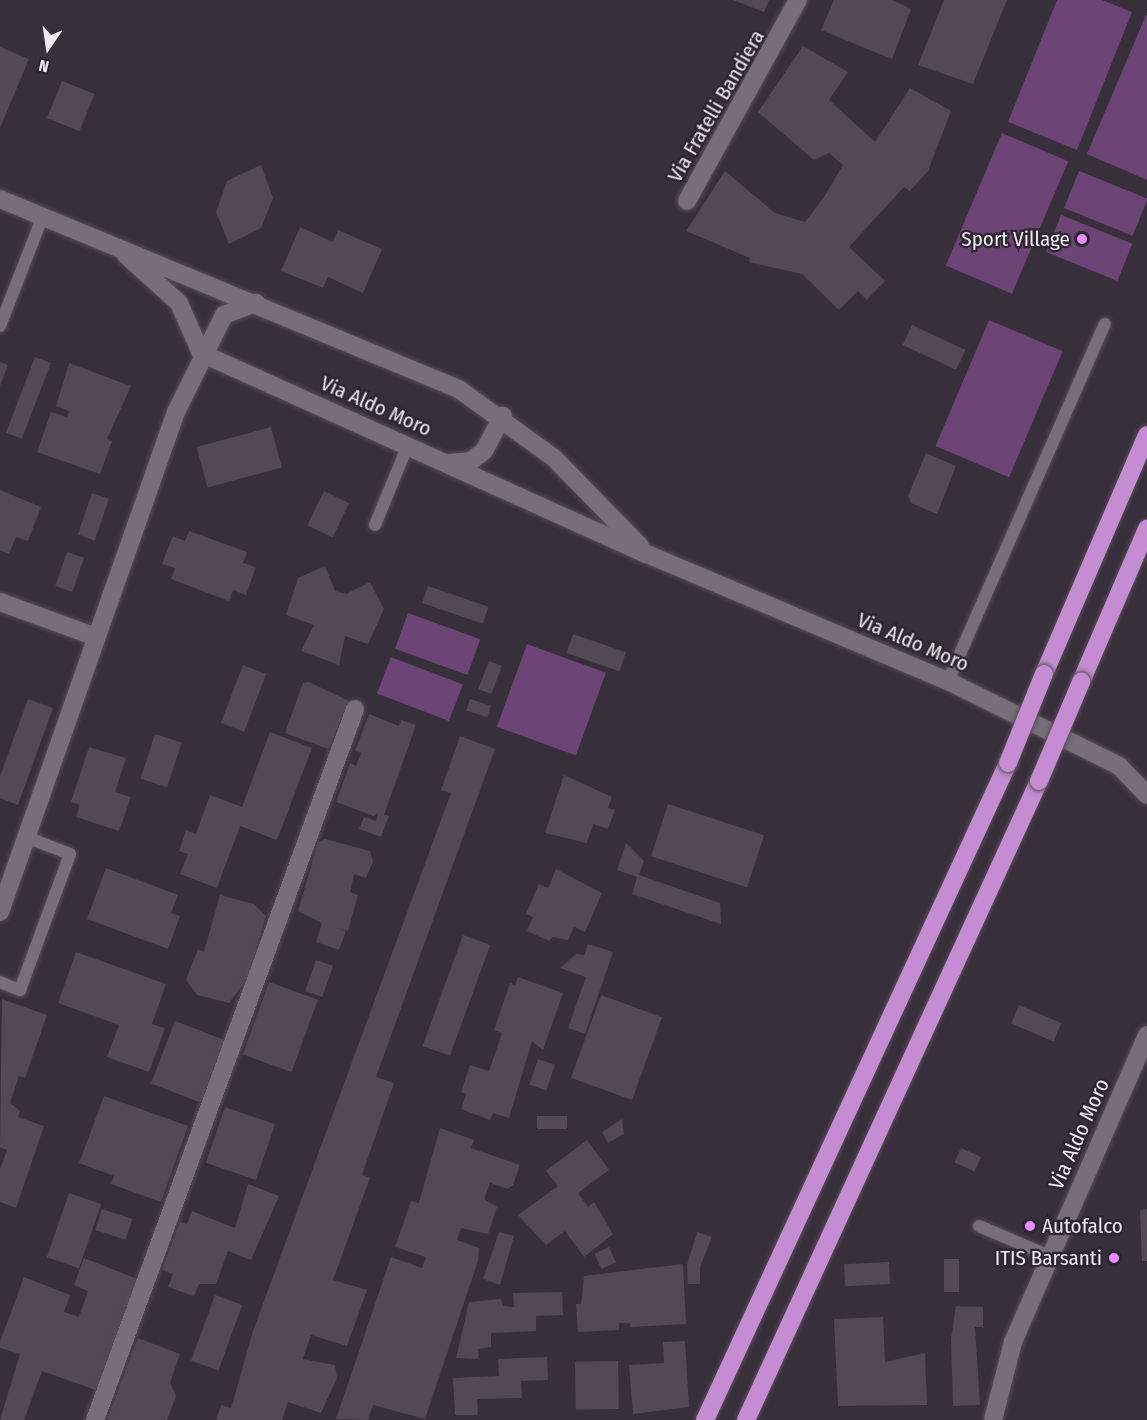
<!DOCTYPE html>
<style>
body{margin:0}
#map{position:relative;width:1147px;height:1420px;overflow:hidden;background:#372f39;font-family:"Fira Sans Condensed",sans-serif}
div>[style]{position:absolute}
.green>*{inset:0;background:#6c4476;transform-origin:0 0}
.building>*{inset:0;background:#524954;transform-origin:0 0}
.roads{filter:drop-shadow(0 0 2px #544d56) drop-shadow(0 0 2px #544d56)}
.lane>*{height:12px;margin:-6px;padding:0 6px;transform-origin:6px;border-radius:6px;background:#776e7a}
.street>*{height:18px;margin:-9px;padding:0 9px;transform-origin:9px;border-radius:9px;background:#776e7a}
.secondary>*{height:18px;margin:-9px;padding:0 9px;transform-origin:9px;border-radius:9px;background:#776e7a}
.highway>*{height:18px;margin:-9px;padding:0 9px;transform-origin:9px;border-radius:9px;background:#c58cd3}
.bridges{filter:drop-shadow(0 0 2px #544d56) drop-shadow(0 0 2px #544d56)}
.highway-bridge>*{height:18px;margin:-9px;padding:0 9px;transform-origin:9px;border-radius:9px;background:#c58cd3}
.dots>*{width:16px;height:16px;translate:-50% -50%;box-sizing:border-box;border:3px solid #2d252f;border-radius:50%}
span{translate:-50% -50%;white-space:nowrap;text-align:center;line-height:1.15;-webkit-text-stroke:4.5px #2d252f;paint-order:stroke}
.street-label{font-size:21px;color:#eee8ef}
.poi-label{font-size:21px;color:#eee8ef}
.right{translate:-100% -50%;text-align:right}
.left{translate:0 -50%;text-align:left}
.north{position:absolute;left:18px;top:18px;width:60px;height:60px;-webkit-text-stroke:4px #2d252f;paint-order:stroke;rotate:193deg;font-size:16px;font-weight:700;line-height:24px;text-align:center;color:#eee8ef}
.north::after{content:'';display:block;margin:auto;width:21px;height:27px;background:#eee8ef;clip-path:polygon(50% 0,100% 100%,50% 72%,0 100%)}
</style>
<div id="map">
<div class="green">
<i style="clip-path:polygon(1057px 0,1102px 0,1132px 12px,1077px 150px,1008px 122px)"></i>
<i style="clip-path:polygon(1146px 15px,1147px 15px,1147px 180px,1087px 154px)"></i>
<i style="left:1002px;top:133px;width:72px;height:144px;rotate:23deg"></i>
<i style="left:1079px;top:171px;width:74px;height:40px;rotate:22deg"></i>
<i style="left:1061px;top:215px;width:77px;height:40px;rotate:22deg"></i>
<i style="left:989px;top:320px;width:80px;height:137px;rotate:23deg"></i>
<i style="left:408px;top:613px;width:77px;height:38px;rotate:20deg"></i>
<i style="left:527px;top:644px;width:84px;height:88px;rotate:20deg"></i>
<i style="left:391px;top:657px;width:77px;height:39px;rotate:21deg"></i>
</div>
<div class="building">
<i style="clip-path:polygon(733px 0,769px 0,764px 12px)"></i>
<i style="clip-path:polygon(834px 0,892px 0,911px 9px,892px 59px,821px 30px)"></i>
<i style="clip-path:polygon(944px 0,1007px 0,973px 84px,918px 65px)"></i>
<i style="clip-path:polygon(803px 46px,848px 72px,829px 100px,875px 142px,910px 88px,951px 111px,928px 171px,910px 191px,904px 187px,849px 247px,885px 281px,867px 300px,858px 291px,839px 310px,802px 274px,749px 262px,750px 258px,686px 231px,725px 171px,775px 213px,805px 222px,824px 197px,843px 165px,829px 153px,814px 160px,758px 112px)"></i>
<i style="clip-path:polygon(0 47px,29px 59px,0 128px)"></i>
<i style="left:62px;top:81px;width:35px;height:40px;rotate:22deg"></i>
<i style="clip-path:polygon(261px 165px,273px 198px,261px 228px,229px 244px,216px 212px,227px 181px)"></i>
<i style="clip-path:polygon(300px 227px,333px 242px,338px 230px,382px 249px,363px 293px,328px 277px,323px 288px,281px 271px)"></i>
<i style="left:912px;top:325px;width:59px;height:22px;rotate:25deg"></i>
<i style="left:35px;top:357px;width:17px;height:81px;rotate:21deg"></i>
<i style="clip-path:polygon(0 362px,8px 365px,0 386px)"></i>
<i style="clip-path:polygon(69px 363px,131px 386px,107px 439px,112px 441px,100px 474px,37px 452px,51px 412px,67px 417px,69px 411px,56px 406px)"></i>
<i style="left:271px;top:427px;width:42px;height:77px;rotate:75deg"></i>
<i style="clip-path:polygon(926px 453px,956px 466px,937px 514px,911px 503px,908px 496px)"></i>
<i style="clip-path:polygon(0 490px,41px 507px,28px 541px,16px 537px,9px 554px,0 550px)"></i>
<i style="left:324px;top:491px;width:28px;height:38px;rotate:26deg"></i>
<i style="left:92px;top:493px;width:18px;height:44px;rotate:19deg"></i>
<i style="clip-path:polygon(189px 531px,247px 552px,243px 563px,256px 567px,246px 595px,233px 590px,229px 601px,171px 579px,175px 568px,162px 564px,173px 536px,185px 541px)"></i>
<i style="left:67px;top:552px;width:18px;height:36px;rotate:19deg"></i>
<i style="clip-path:polygon(325px 566px,335px 591px,346px 594px,370px 582px,384px 609px,368px 644px,345px 636px,339px 665px,301px 651px,314px 625px,286px 615px,298px 578px)"></i>
<i style="left:428px;top:586px;width:64px;height:18px;rotate:19deg"></i>
<i style="left:573px;top:634px;width:56px;height:20px;rotate:19deg"></i>
<i style="left:489px;top:661px;width:14px;height:30px;rotate:21deg"></i>
<i style="left:243px;top:665px;width:25px;height:62px;rotate:21deg"></i>
<i style="clip-path:polygon(309px 682px,349px 701px,328px 749px,285px 733px,303px 683px)"></i>
<i style="clip-path:polygon(28px 699px,53px 708px,18px 805px,0 798px,0 776px)"></i>
<i style="left:470px;top:699px;width:22px;height:12px;rotate:18deg"></i>
<i style="clip-path:polygon(369px 714px,399px 726px,401px 720px,416px 725px,384px 815px,389px 816px,381px 837px,359px 829px,364px 817px,376px 821px,378px 813px,374px 816px,336px 802px,350px 763px,356px 766px,361px 753px,355px 751px)"></i>
<i style="clip-path:polygon(270px 732px,312px 748px,277px 840px,240px 826px,217px 888px,180px 874px,188px 854px,179px 851px,186px 830px,196px 834px,210px 795px,242px 807px)"></i>
<i style="left:155px;top:734px;width:28px;height:47px;rotate:18deg"></i>
<i style="clip-path:polygon(460px 736px,495px 749px,376px 1077px,394px 1083px,362px 1175px,370px 1178px,333px 1280px,367px 1290px,347px 1346px,311px 1335px,303px 1359px,335px 1365px,337px 1378px,321px 1413px,288px 1402px,282px 1420px,216px 1420px,221px 1405px,231px 1408px,233px 1402px,253px 1331px,451px 793px,441px 790px)"></i>
<i style="clip-path:polygon(89px 747px,126px 758px,115px 792px,131px 797px,119px 831px,76px 817px,80px 805px,71px 802px)"></i>
<i style="clip-path:polygon(564px 775px,612px 797px,608px 808px,615px 810px,608px 829px,593px 824px,587px 843px,545px 833px)"></i>
<i style="left:668px;top:804px;width:101px;height:55px;rotate:18deg"></i>
<i style="clip-path:polygon(325px 839px,370px 851px,373px 862px,366px 878px,354px 874px,350px 892px,358px 895px,348px 931px,336px 928px,346px 931px,339px 950px,316px 942px,322px 923px,298px 911px,318px 842px)"></i>
<i style="clip-path:polygon(626px 843px,644px 861px,639px 875px,720px 903px,721px 924px,632px 894px,637px 877px,617px 870px)"></i>
<i style="clip-path:polygon(106px 868px,178px 895px,171px 913px,180px 916px,168px 949px,87px 919px)"></i>
<i style="clip-path:polygon(556px 869px,602px 893px,585px 932px,574px 927px,568px 940px,553px 937px,549px 941px,527px 931px,533px 917px,526px 914px,539px 884px,548px 888px)"></i>
<i style="clip-path:polygon(220px 895px,254px 904px,266px 916px,247px 979px,229px 1003px,197px 995px,186px 980px,198px 949px,204px 952px)"></i>
<i style="left:463px;top:935px;width:29px;height:118px;rotate:20deg"></i>
<i style="clip-path:polygon(588px 944px,613px 952px,585px 1034px,568px 1028px,586px 977px,560px 968px,576px 954px,584px 955px)"></i>
<i style="clip-path:polygon(76px 952px,166px 984px,152px 1024px,165px 1028px,149px 1072px,107px 1057px,119px 1025px,58px 1003px)"></i>
<i style="left:316px;top:960px;width:18px;height:33px;rotate:19deg"></i>
<i style="clip-path:polygon(518px 977px,563px 993px,543px 1050px,532px 1041px,509px 1118px,493px 1113px,490px 1120px,461px 1109px,466px 1094px,461px 1092px,470px 1065px,489px 1071px,502px 1033px,494px 1030px,510px 983px,515px 985px)"></i>
<i style="left:269px;top:982px;width:52px;height:77px;rotate:20deg"></i>
<i style="left:601px;top:995px;width:65px;height:88px;rotate:20deg"></i>
<i style="clip-path:polygon(2px 999px,47px 1015px,25px 1078px,19px 1076px,10px 1103px,20px 1111px,18px 1117px,44px 1126px,16px 1208px,0 1202px,0 1169px,7px 1150px,0 1147px)"></i>
<i style="left:1019px;top:1005px;width:46px;height:20px;rotate:23deg"></i>
<i style="left:175px;top:1021px;width:53px;height:67px;rotate:21deg"></i>
<i style="left:538px;top:1059px;width:18px;height:27px;rotate:19deg"></i>
<i style="clip-path:polygon(104px 1096px,188px 1126px,161px 1202px,111px 1184px,114px 1176px,79px 1163px)"></i>
<i style="left:225px;top:1107px;width:53px;height:59px;rotate:19deg"></i>
<i style="left:537px;top:1116px;width:30px;height:13px"></i>
<i style="clip-path:polygon(622px 1119px,624px 1134px,608px 1143px,602px 1132px)"></i>
<i style="clip-path:polygon(440px 1128px,474px 1140px,471px 1148px,520px 1165px,513px 1185px,508px 1189px,490px 1183px,484px 1199px,497px 1207px,488px 1234px,461px 1228px,457px 1240px,479px 1248px,478px 1261px,425px 1419px,373px 1405px,368px 1420px,336px 1419px,391px 1257px,422px 1268px,426px 1257px,395px 1247px,411px 1201px,419px 1203px)"></i>
<i style="clip-path:polygon(587px 1140px,609px 1170px,578px 1193px,588px 1207px,594px 1202px,613px 1234px,584px 1257px,565px 1231px,546px 1245px,518px 1215px,558px 1186px,546px 1171px)"></i>
<i style="left:961px;top:1148px;width:22px;height:16px;rotate:24deg"></i>
<i style="clip-path:polygon(248px 1184px,279px 1196px,251px 1260px,228px 1251px,216px 1284px,199px 1284px,194px 1296px,168px 1287px,173px 1274px,162px 1270px,180px 1222px,187px 1224px,192px 1211px,235px 1228px)"></i>
<i style="left:69px;top:1193px;width:34px;height:68px;rotate:19deg"></i>
<i style="left:102px;top:1209px;width:32px;height:22px;rotate:18deg"></i>
<i style="clip-path:polygon(1147px 1209px,1147px 1261px,1142px 1261px,1140px 1210px)"></i>
<i style="clip-path:polygon(499px 1232px,514px 1236px,500px 1285px,483px 1279px)"></i>
<i style="clip-path:polygon(697px 1232px,712px 1237px,700px 1267px,700px 1284px,688px 1284px,687px 1265px)"></i>
<i style="left:609px;top:1247px;width:17px;height:16px;rotate:66deg"></i>
<i style="clip-path:polygon(84px 1258px,137px 1279px,96px 1390px,42px 1371px,24px 1420px,0 1420px,20px 1354px,0 1348px,0 1342px,24px 1277px,70px 1295px,64px 1312px,79px 1317px,88px 1291px,74px 1285px)"></i>
<i style="left:944px;top:1259px;width:15px;height:33px"></i>
<i style="left:889px;top:1262px;width:22px;height:45px;rotate:87deg"></i>
<i style="clip-path:polygon(683px 1264px,686px 1324px,630px 1327px,630px 1323px,619px 1323px,619px 1330px,578px 1332px,576px 1304px,581px 1304px,584px 1276px)"></i>
<i style="clip-path:polygon(562px 1292px,563px 1315px,536px 1316px,536px 1331px,491px 1333px,491px 1347px,478px 1349px,479px 1359px,456px 1358px,469px 1302px,501px 1299px,503px 1306px,514px 1307px,513px 1293px)"></i>
<i style="left:215px;top:1295px;width:29px;height:70px;rotate:20deg"></i>
<i style="clip-path:polygon(956px 1306px,983px 1307px,983px 1327px,975px 1327px,980px 1405px,953px 1406px,951px 1339px)"></i>
<i style="clip-path:polygon(883px 1317px,885px 1362px,925px 1353px,927px 1405px,838px 1406px,834px 1319px)"></i>
<i style="clip-path:polygon(138px 1338px,180px 1354px,170px 1383px,176px 1396px,167px 1420px,107px 1420px)"></i>
<i style="clip-path:polygon(685px 1341px,689px 1407px,633px 1414px,629px 1365px,664px 1363px,663px 1342px)"></i>
<i style="clip-path:polygon(547px 1357px,548px 1380px,521px 1381px,522px 1398px,477px 1399px,478px 1415px,455px 1415px,453px 1378px,499px 1376px,498px 1359px)"></i>
<i style="left:618px;top:1361px;width:48px;height:43px;rotate:89deg"></i>
</div>
<div class="roads">
<div class="lane">
<i style="left:0;top:326px;width:116px;rotate:-68.7deg"></i>
<i style="left:375px;top:525px;width:87px;rotate:-67.6deg"></i>
<i style="left:948px;top:681px;width:390px;rotate:-66.3deg"></i>
<i style="left:0;top:982px;width:22px;rotate:22deg"></i>
<i style="left:20px;top:990px;width:145px;rotate:-69.8deg"></i>
<i style="left:70px;top:854px;width:47px;rotate:-158.9deg"></i>
<i style="left:979px;top:1226px;width:76px;rotate:23.2deg"></i>
</div>
<div class="street">
<i style="left:687px;top:201px;width:230px;rotate:-61.1deg"></i>
<i style="left:449px;top:463px;width:22px;rotate:-5deg"></i>
<i style="left:471px;top:461px;width:16px;rotate:-38deg"></i>
<i style="left:484px;top:451px;width:40px;rotate:-62deg"></i>
<i style="left:0;top:602px;width:102px;rotate:20deg"></i>
<i style="left:0;top:912px;width:530px;rotate:-70.61deg"></i>
<i style="left:176px;top:412px;width:108px;rotate:-63.7deg"></i>
<i style="left:224px;top:315px;width:34px;rotate:-21deg"></i>
<i style="left:95px;top:1420px;width:757px;rotate:-69.91deg"></i>
</div>
<div class="secondary">
<i style="left:0;top:199px;width:498px;rotate:22.5deg"></i>
<i style="left:460px;top:390px;width:116px;rotate:35.9deg"></i>
<i style="left:554px;top:458px;width:123px;rotate:45.7deg"></i>
<i style="left:126px;top:255px;width:72px;rotate:42.2deg"></i>
<i style="left:179px;top:303px;width:55px;rotate:66.3deg"></i>
<i style="left:201px;top:353px;width:489px;rotate:24.3deg"></i>
<i style="left:647px;top:554px;width:327px;rotate:22.9deg"></i>
<i style="left:948px;top:681px;width:191px;rotate:26.4deg"></i>
<i style="left:1119px;top:766px;width:40px;rotate:46deg"></i>
<i style="left:993px;top:1420px;width:81px;rotate:-75.6deg"></i>
<i style="left:1013px;top:1342px;width:335px;rotate:-66.4deg"></i>
</div>
<div class="highway">
<i style="left:1044px;top:674px;width:260px;rotate:-66.7deg"></i>
<i style="left:1081px;top:682px;width:167px;rotate:-66.7deg"></i>
<i style="left:705px;top:1420px;width:724px;rotate:-65.24deg"></i>
<i style="left:746px;top:1420px;width:703px;rotate:-65.37deg"></i>
</div>
</div>
<div class="bridges">
<div class="highway-bridge">
<i style="left:1008px;top:763px;width:96px;rotate:-68deg"></i>
<i style="left:1039px;top:781px;width:108px;rotate:-67deg"></i>
</div>
</div>
<div class="dots">
<i style="left:1082px;top:239px;background:#e88eff"></i>
<i style="left:1030px;top:1226px;background:#e88eff"></i>
<i style="left:1114px;top:1258px;background:#e88eff"></i>
</div>
<div class="street-label">
<span style="left:716px;top:106px;rotate:-60deg">Via Fratelli Bandiera</span>
<span style="left:376px;top:406px;rotate:24deg">Via Aldo Moro</span>
<span style="left:913px;top:642px;rotate:23deg">Via Aldo Moro</span>
<span style="left:1079px;top:1134px;rotate:-66deg">Via Aldo Moro</span>
</div>
<div class="poi-label">
<span class="right" style="left:1070px;top:239px">Sport Village</span>
<span class="left" style="left:1042px;top:1226px">Autofalco</span>
<span class="right" style="left:1102px;top:1258px">ITIS Barsanti</span>
</div>
<div class="north">N</div>
</div>
